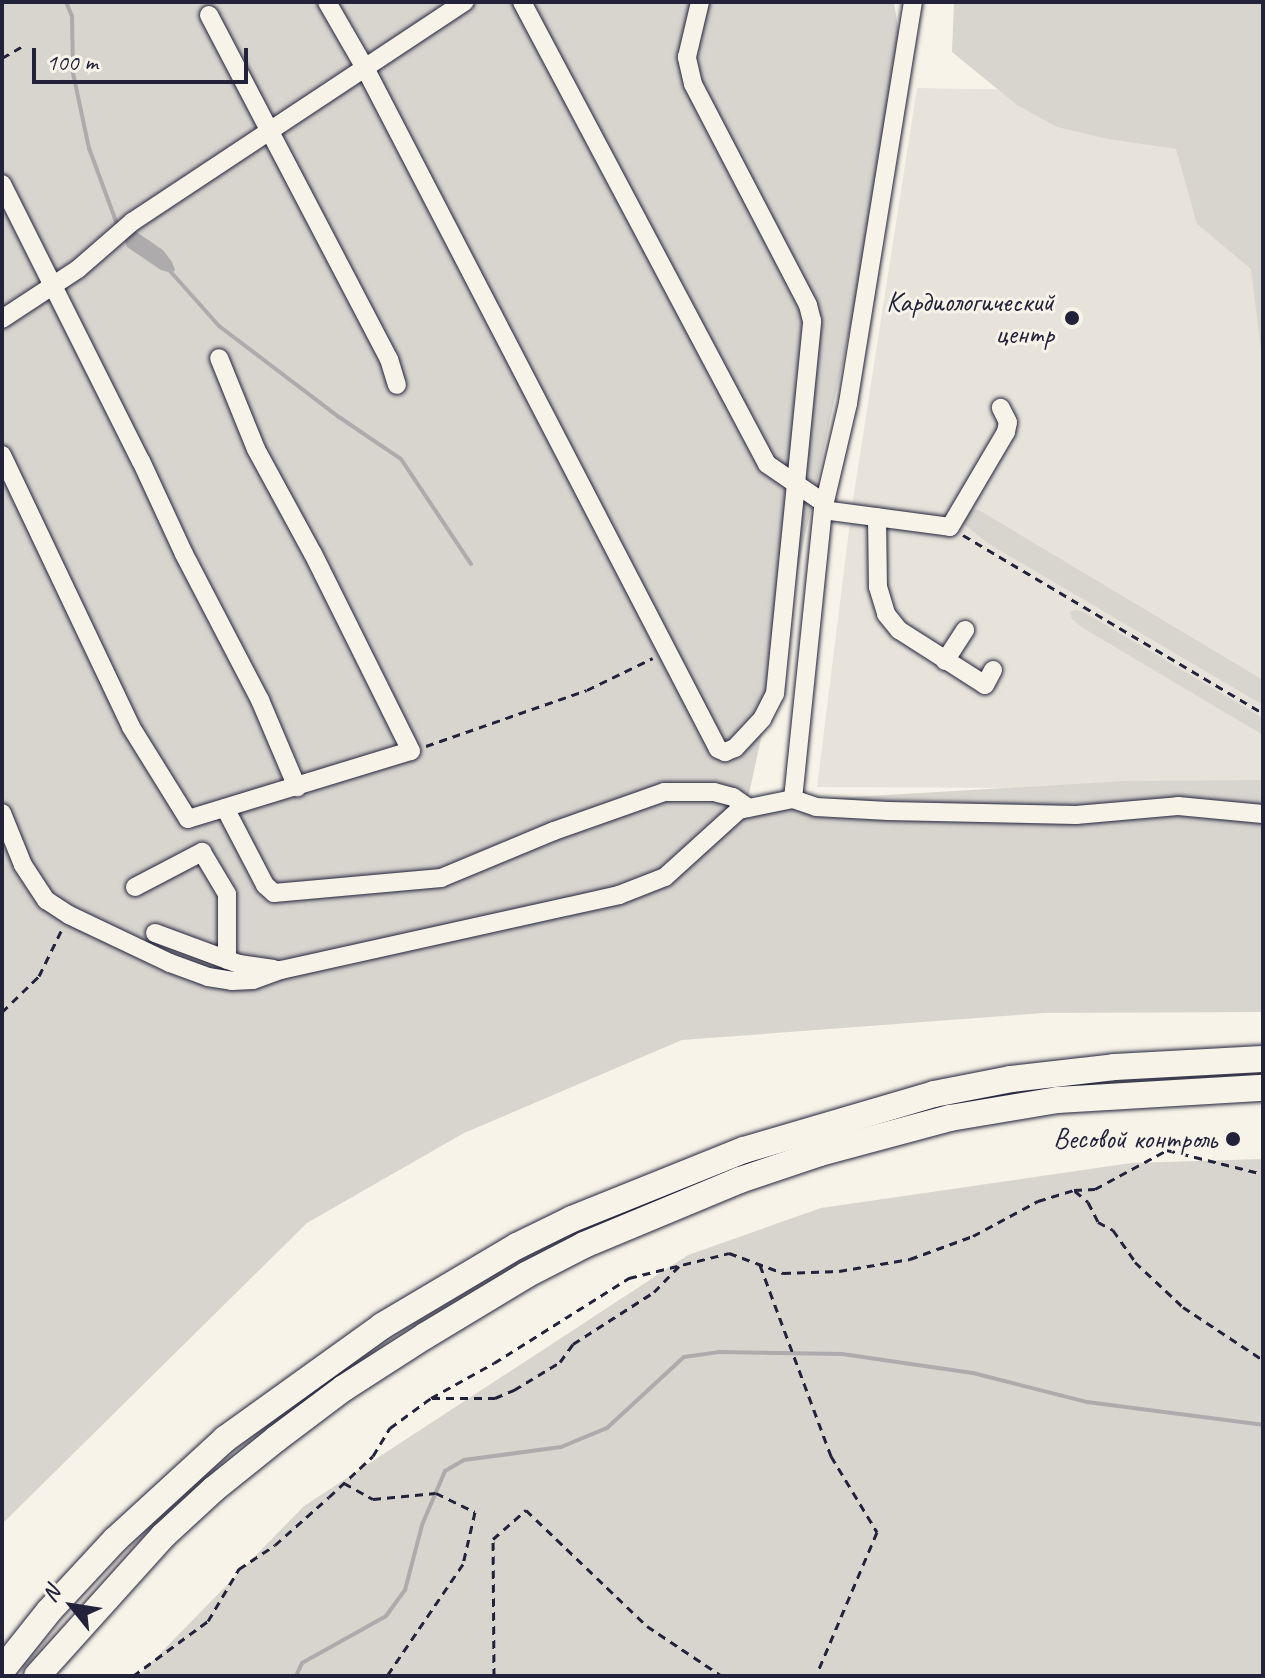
<!DOCTYPE html>
<meta charset="utf-8">
<style>
body{margin:0}
#map{position:relative;width:1265px;height:1678px;overflow:hidden;background:#f7f3e8;font-family:Caveat,sans-serif}
div>[style]{position:absolute}
.built>*{inset:0;background:#e7e3db}
.green>*{inset:0;background:#d8d5cf}
.water>*{inset:0;background:#aeabad}
.stream>*{height:4px;margin:-2px;padding:0 2px;transform-origin:2px;border-radius:2px;background:#aeabad}
.path>*{height:3px;margin-top:-1.5px;transform-origin:0;background:repeating-linear-gradient(90deg,#22223b 0 8px,transparent 0 14px)}
.roads{filter:drop-shadow(0 0 2px #22223b) drop-shadow(0 0 2px #22223b)}
.minor>*{height:18px;margin:-9px;padding:0 9px;transform-origin:9px;border-radius:9px;background:#f7f3e8}
.highway>*{height:26px;margin:-13px;padding:0 13px;transform-origin:13px;border-radius:13px;background:#f7f3e8}
.dots>*{width:22px;height:22px;translate:-50% -50%;box-sizing:border-box;border:4px solid #f7f3e8;border-radius:50%}
span{translate:-50% -50%;white-space:nowrap;text-align:center;line-height:1.15;-webkit-text-stroke:6px #f7f3e8;paint-order:stroke}
.poi-label{font-size:28px;color:#22223b}
.right{translate:-100% -50%;text-align:right}
.frame{position:absolute;inset:0;border:4px solid #22223b;pointer-events:none}
.north{position:absolute;left:32px;top:1566px;width:80px;height:80px;-webkit-text-stroke:6px #f7f3e8;paint-order:stroke;rotate:300deg;font-size:22px;font-weight:700;line-height:32px;text-align:center;color:#22223b}
.north::after{content:'';display:block;margin:auto;width:28px;height:36px;background:#22223b;clip-path:polygon(50% 0,100% 100%,50% 72%,0 100%)}
.scale{position:absolute;left:32px;top:48px;width:216px;height:36px;box-sizing:border-box;border:4px solid #22223b;border-top:0;padding-left:10px;font-size:24px;line-height:28px;white-space:nowrap;color:#22223b;-webkit-text-stroke:6px #f7f3e8;paint-order:stroke}
</style>
<div id="map">
<div class="built">
<i style="clip-path:polygon(917px 88px,1084px 91px,1263px 131px,1263px 789px,817px 787px,852px 506px)"></i>
</div>
<div class="green">
<i style="clip-path:polygon(2px 2px,894px 2px,905px 75px,747px 803px,1126px 781px,1263px 780px,1263px 1012px,1044px 1013px,682px 1040px,464px 1133px,307px 1223px,2px 1524px)"></i>
<i style="clip-path:polygon(954px 2px,1263px 2px,1263px 367px,1251px 269px,1197px 224px,1176px 149px,1108px 139px,1057px 127px,1017px 105px,952px 52px)"></i>
<i style="clip-path:polygon(969px 510px,979px 510px,1263px 680px,1263px 705px,989px 544px,961px 522px)"></i>
<i style="clip-path:polygon(1075px 610px,1084px 612px,1263px 718px,1263px 735px,1083px 628px,1072px 619px,1070px 612px)"></i>
<i style="clip-path:polygon(1263px 1159px,1263px 1676px,138px 1676px,304px 1506px,688px 1255px,821px 1208px,1131px 1163px)"></i>
</div>
<div class="water">
<i style="clip-path:polygon(135px 231px,163px 250px,172px 262px,175px 270px,172px 273px,161px 270px,127px 247px,124px 238px)"></i>
</div>
<div class="stream">
<i style="left:66px;top:2px;width:15px;rotate:67deg"></i>
<i style="left:72px;top:16px;width:57px;rotate:89deg"></i>
<i style="left:73px;top:73px;width:77px;rotate:78deg"></i>
<i style="left:89px;top:148px;width:81px;rotate:69.8deg"></i>
<i style="left:170px;top:271px;width:74px;rotate:48.3deg"></i>
<i style="left:219px;top:326px;width:151px;rotate:37.2deg"></i>
<i style="left:339px;top:417px;width:75px;rotate:34.1deg"></i>
<i style="left:401px;top:459px;width:126px;rotate:56.3deg"></i>
<i style="left:296px;top:1676px;width:14px;rotate:-65deg"></i>
<i style="left:302px;top:1663px;width:96px;rotate:-29.2deg"></i>
<i style="left:386px;top:1616px;width:32px;rotate:-54deg"></i>
<i style="left:405px;top:1590px;width:67px;rotate:-75.3deg"></i>
<i style="left:422px;top:1525px;width:59px;rotate:-66.9deg"></i>
<i style="left:445px;top:1471px;width:22px;rotate:-30deg"></i>
<i style="left:464px;top:1460px;width:98px;rotate:-7.6deg"></i>
<i style="left:561px;top:1447px;width:50px;rotate:-22.4deg"></i>
<i style="left:607px;top:1428px;width:105px;rotate:-42.7deg"></i>
<i style="left:684px;top:1357px;width:35px;rotate:-8deg"></i>
<i style="left:719px;top:1352px;width:123px;rotate:0.9deg"></i>
<i style="left:842px;top:1354px;width:132px;rotate:8.3deg"></i>
<i style="left:973px;top:1373px;width:118px;rotate:14.3deg"></i>
<i style="left:1087px;top:1402px;width:177px;rotate:7.4deg"></i>
</div>
<div class="path">
<i style="left:2px;top:58px;width:22px;rotate:-30deg"></i>
<i style="left:963px;top:535px;width:349px;rotate:30.7deg"></i>
<i style="left:426px;top:746px;width:170px;rotate:-19.2deg"></i>
<i style="left:587px;top:690px;width:73px;rotate:-25.9deg"></i>
<i style="left:2px;top:1012px;width:52px;rotate:-44.2deg"></i>
<i style="left:39px;top:976px;width:52px;rotate:-63.9deg"></i>
<i style="left:1075px;top:1191px;width:17px;rotate:40deg"></i>
<i style="left:1088px;top:1202px;width:22px;rotate:63deg"></i>
<i style="left:1098px;top:1222px;width:17px;rotate:28deg"></i>
<i style="left:1113px;top:1230px;width:39px;rotate:55deg"></i>
<i style="left:1135px;top:1262px;width:66px;rotate:43.2deg"></i>
<i style="left:1183px;top:1307px;width:96px;rotate:33.5deg"></i>
<i style="left:760px;top:1265px;width:204px;rotate:69.6deg"></i>
<i style="left:831px;top:1456px;width:89px;rotate:58.8deg"></i>
<i style="left:877px;top:1532px;width:156px;rotate:113deg"></i>
<i style="left:432px;top:1398px;width:63px"></i>
<i style="left:495px;top:1398px;width:21px;rotate:-23deg"></i>
<i style="left:514px;top:1390px;width:54px;rotate:-31.3deg"></i>
<i style="left:560px;top:1362px;width:22px;rotate:-54deg"></i>
<i style="left:573px;top:1344px;width:96px;rotate:-32.7deg"></i>
<i style="left:654px;top:1292px;width:36px;rotate:-46deg"></i>
<i style="left:344px;top:1483px;width:33px;rotate:29deg"></i>
<i style="left:373px;top:1499px;width:63px;rotate:-5.4deg"></i>
<i style="left:436px;top:1493px;width:43px;rotate:26deg"></i>
<i style="left:475px;top:1512px;width:53px;rotate:103deg"></i>
<i style="left:463px;top:1564px;width:135px;rotate:124.2deg"></i>
<i style="left:133px;top:1676px;width:93px;rotate:-36.3deg"></i>
<i style="left:208px;top:1621px;width:61px;rotate:-59.2deg"></i>
<i style="left:239px;top:1569px;width:43px;rotate:-33.7deg"></i>
<i style="left:275px;top:1545px;width:72px;rotate:-41.6deg"></i>
<i style="left:329px;top:1497px;width:60px;rotate:-43deg"></i>
<i style="left:373px;top:1456px;width:33px;rotate:-59deg"></i>
<i style="left:390px;top:1428px;width:51px;rotate:-36.2deg"></i>
<i style="left:431px;top:1398px;width:72px;rotate:-29.1deg"></i>
<i style="left:494px;top:1363px;width:160px;rotate:-32.2deg"></i>
<i style="left:629px;top:1278px;width:103px;rotate:-14deg"></i>
<i style="left:729px;top:1253px;width:58px;rotate:20.3deg"></i>
<i style="left:783px;top:1273px;width:56px;rotate:-2deg"></i>
<i style="left:839px;top:1271px;width:72px;rotate:-9.6deg"></i>
<i style="left:910px;top:1259px;width:67px;rotate:-20.1deg"></i>
<i style="left:973px;top:1236px;width:74px;rotate:-28.3deg"></i>
<i style="left:1038px;top:1201px;width:38px;rotate:-17deg"></i>
<i style="left:1074px;top:1190px;width:21px;rotate:-3deg"></i>
<i style="left:1095px;top:1189px;width:82px;rotate:-28.4deg"></i>
<i style="left:1167px;top:1150px;width:99px;rotate:14deg"></i>
<i style="left:494px;top:1676px;width:137px;rotate:-90.4deg"></i>
<i style="left:493px;top:1539px;width:44px;rotate:-41.3deg"></i>
<i style="left:526px;top:1510px;width:168px;rotate:43.8deg"></i>
<i style="left:647px;top:1626px;width:90px;rotate:33.7deg"></i>
</div>
<div class="roads">
<div class="minor">
<i style="left:327px;top:2px;width:74px;rotate:60deg"></i>
<i style="left:364px;top:66px;width:769px;rotate:62.6deg"></i>
<i style="left:718px;top:749px;width:8px;rotate:23deg"></i>
<i style="left:725px;top:752px;width:11px;rotate:-22deg"></i>
<i style="left:735px;top:748px;width:40px;rotate:-47deg"></i>
<i style="left:762px;top:719px;width:28px;rotate:-63deg"></i>
<i style="left:775px;top:694px;width:375px;rotate:-84.3deg"></i>
<i style="left:812px;top:321px;width:16px;rotate:-104deg"></i>
<i style="left:808px;top:305px;width:249px;rotate:-117.5deg"></i>
<i style="left:693px;top:84px;width:28px;rotate:-103deg"></i>
<i style="left:687px;top:57px;width:57px;rotate:-76.7deg"></i>
<i style="left:522px;top:2px;width:523px;rotate:62.06deg"></i>
<i style="left:767px;top:464px;width:69px;rotate:34.4deg"></i>
<i style="left:209px;top:15px;width:388px;rotate:62.4deg"></i>
<i style="left:389px;top:359px;width:27px;rotate:73deg"></i>
<i style="left:2px;top:184px;width:310px;rotate:63.4deg"></i>
<i style="left:141px;top:461px;width:102px;rotate:65.2deg"></i>
<i style="left:184px;top:554px;width:165px;rotate:62.5deg"></i>
<i style="left:260px;top:700px;width:95px;rotate:67deg"></i>
<i style="left:2px;top:319px;width:91px;rotate:-33.3deg"></i>
<i style="left:78px;top:269px;width:72px;rotate:-41deg"></i>
<i style="left:132px;top:222px;width:399px;rotate:-33.5deg"></i>
<i style="left:2px;top:455px;width:301px;rotate:64.6deg"></i>
<i style="left:131px;top:727px;width:108px;rotate:58.2deg"></i>
<i style="left:188px;top:819px;width:233px;rotate:-17deg"></i>
<i style="left:411px;top:751px;width:220px;rotate:-116.4deg"></i>
<i style="left:313px;top:554px;width:119px;rotate:-118.5deg"></i>
<i style="left:256px;top:449px;width:98px;rotate:-112.1deg"></i>
<i style="left:823px;top:510px;width:110px;rotate:-76.8deg"></i>
<i style="left:848px;top:403px;width:406px;rotate:-80.8deg"></i>
<i style="left:877px;top:517px;width:70px;rotate:89.2deg"></i>
<i style="left:878px;top:587px;width:28px;rotate:73deg"></i>
<i style="left:886px;top:614px;width:21px;rotate:51deg"></i>
<i style="left:899px;top:630px;width:102px;rotate:32.6deg"></i>
<i style="left:985px;top:685px;width:17px;rotate:-62deg"></i>
<i style="left:945px;top:661px;width:37px;rotate:-57deg"></i>
<i style="left:793px;top:799px;width:291px;rotate:-84.1deg"></i>
<i style="left:823px;top:510px;width:128px;rotate:7.6deg"></i>
<i style="left:950px;top:527px;width:110px;rotate:-59.5deg"></i>
<i style="left:1006px;top:432px;width:10px;rotate:-79deg"></i>
<i style="left:1008px;top:422px;width:16px;rotate:-117deg"></i>
<i style="left:225px;top:808px;width:87px;rotate:62.5deg"></i>
<i style="left:265px;top:885px;width:12px;rotate:42deg"></i>
<i style="left:274px;top:893px;width:168px;rotate:-5.1deg"></i>
<i style="left:441px;top:878px;width:122px;rotate:-22.6deg"></i>
<i style="left:554px;top:831px;width:117px;rotate:-19.5deg"></i>
<i style="left:664px;top:792px;width:50px"></i>
<i style="left:714px;top:792px;width:20px;rotate:15deg"></i>
<i style="left:733px;top:797px;width:19px;rotate:35deg"></i>
<i style="left:2px;top:813px;width:56px;rotate:68deg"></i>
<i style="left:23px;top:865px;width:42px;rotate:56.7deg"></i>
<i style="left:46px;top:900px;width:27px;rotate:33deg"></i>
<i style="left:69px;top:915px;width:112px;rotate:25.4deg"></i>
<i style="left:170px;top:963px;width:40px;rotate:20.2deg"></i>
<i style="left:208px;top:977px;width:24px;rotate:9deg"></i>
<i style="left:232px;top:981px;width:21px;rotate:-3deg"></i>
<i style="left:253px;top:980px;width:30px;rotate:-20deg"></i>
<i style="left:281px;top:970px;width:346px;rotate:-12.5deg"></i>
<i style="left:619px;top:895px;width:49px;rotate:-21.4deg"></i>
<i style="left:665px;top:877px;width:100px;rotate:-42.2deg"></i>
<i style="left:739px;top:810px;width:55px;rotate:-11.5deg"></i>
<i style="left:793px;top:799px;width:24px;rotate:19deg"></i>
<i style="left:816px;top:807px;width:72px;rotate:3.2deg"></i>
<i style="left:888px;top:811px;width:188px;rotate:1.2deg"></i>
<i style="left:1076px;top:815px;width:102px;rotate:-5deg"></i>
<i style="left:1178px;top:806px;width:85px;rotate:5.4deg"></i>
<i style="left:135px;top:887px;width:76px;rotate:-27.6deg"></i>
<i style="left:202px;top:852px;width:49px;rotate:59.2deg"></i>
<i style="left:227px;top:894px;width:66px;rotate:90deg"></i>
<i style="left:155px;top:933px;width:90px;rotate:20.3deg"></i>
<i style="left:239px;top:964px;width:35px;rotate:8deg"></i>
</div>
<div class="highway">
<i style="left:2px;top:1670px;width:75px;rotate:-51.5deg"></i>
<i style="left:49px;top:1611px;width:98px;rotate:-47.1deg"></i>
<i style="left:116px;top:1539px;width:148px;rotate:-42.5deg"></i>
<i style="left:225px;top:1439px;width:193px;rotate:-35.7deg"></i>
<i style="left:382px;top:1326px;width:157px;rotate:-30.7deg"></i>
<i style="left:517px;top:1246px;width:61px;rotate:-26.1deg"></i>
<i style="left:572px;top:1219px;width:185px;rotate:-21.9deg"></i>
<i style="left:744px;top:1150px;width:198px;rotate:-16.4deg"></i>
<i style="left:934px;top:1094px;width:78px;rotate:-11deg"></i>
<i style="left:1011px;top:1079px;width:104px;rotate:-6.6deg"></i>
<i style="left:1114px;top:1067px;width:149px;rotate:-3.1deg"></i>
<i style="left:37px;top:1676px;width:188px;rotate:-48deg"></i>
<i style="left:163px;top:1536px;width:69px;rotate:-42.7deg"></i>
<i style="left:214px;top:1489px;width:80px;rotate:-38.9deg"></i>
<i style="left:276px;top:1439px;width:85px;rotate:-36.9deg"></i>
<i style="left:344px;top:1388px;width:96px;rotate:-32.7deg"></i>
<i style="left:425px;top:1336px;width:118px;rotate:-31.1deg"></i>
<i style="left:526px;top:1275px;width:65px;rotate:-27.3deg"></i>
<i style="left:584px;top:1245px;width:169px;rotate:-22.6deg"></i>
<i style="left:740px;top:1180px;width:84px;rotate:-18.6deg"></i>
<i style="left:820px;top:1153px;width:135px;rotate:-15.1deg"></i>
<i style="left:950px;top:1118px;width:109px;rotate:-9.5deg"></i>
<i style="left:1058px;top:1100px;width:205px;rotate:-3.4deg"></i>
</div>
</div>
<div class="dots">
<i style="left:1072px;top:318px;background:#22223b"></i>
<i style="left:1233px;top:1139px;background:#22223b"></i>
</div>
<div class="poi-label">
<span class="right" style="left:1054px;top:318px">Кардиологический<br>центр</span>
<span class="right" style="left:1217px;top:1139px">Весовой контроль</span>
</div>
<div class="frame"></div>
<div class="north">N</div>
<div class="scale">100 m</div>
</div>
